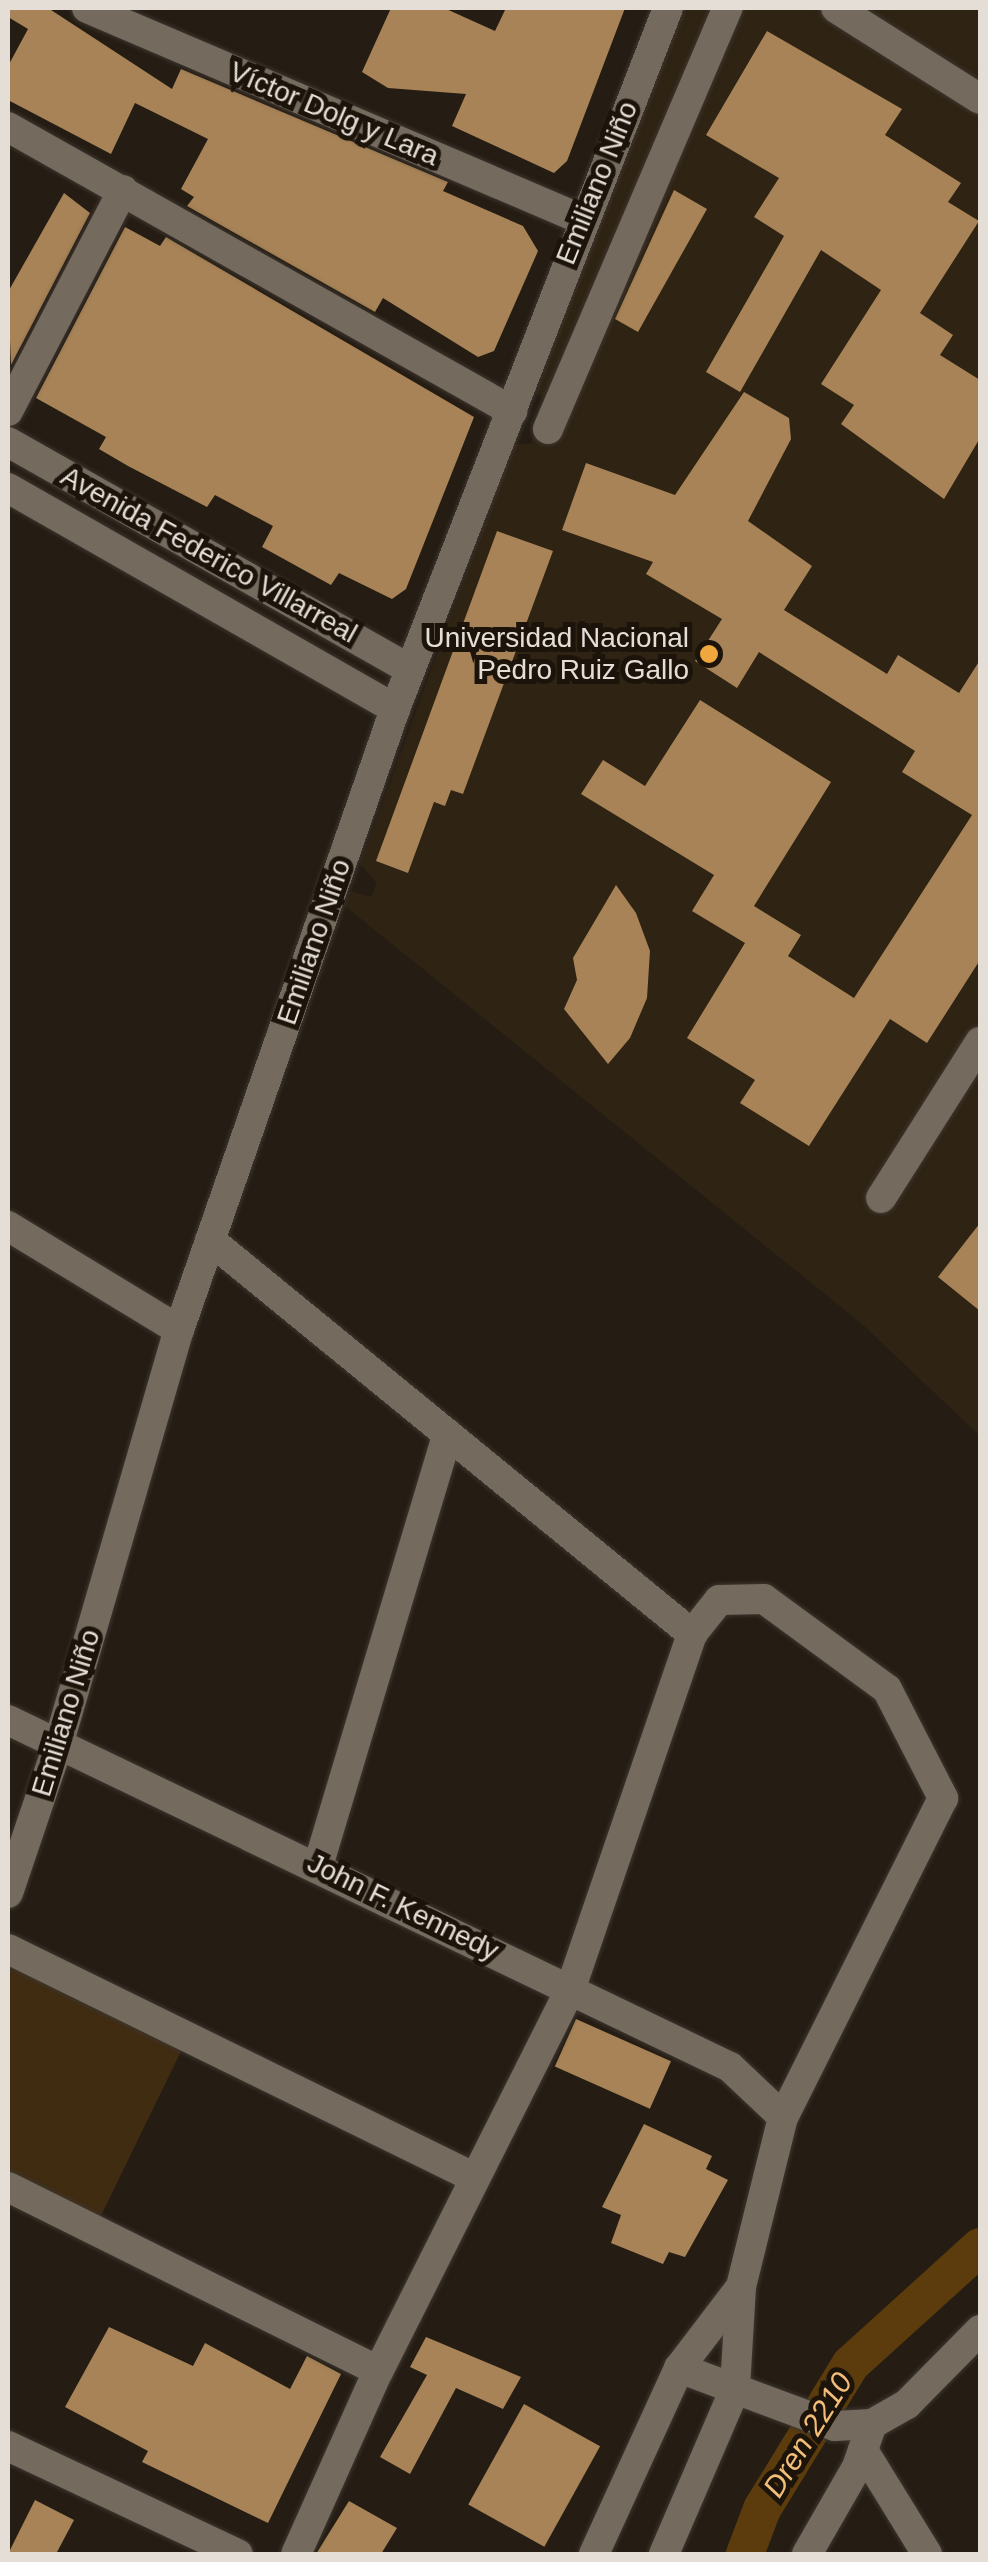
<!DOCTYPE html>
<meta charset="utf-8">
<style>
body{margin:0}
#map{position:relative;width:988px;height:2562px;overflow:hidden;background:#251d13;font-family:Arial,sans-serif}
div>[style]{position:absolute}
.built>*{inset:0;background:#2f2313}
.green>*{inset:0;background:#402c11}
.canal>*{height:38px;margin:-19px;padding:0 19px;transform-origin:19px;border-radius:19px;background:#5c3c0c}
.building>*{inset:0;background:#a78357;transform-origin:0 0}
.roads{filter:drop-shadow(0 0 2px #3d3630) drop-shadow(0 0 2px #3d3630)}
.minor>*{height:30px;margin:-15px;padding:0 15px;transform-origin:15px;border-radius:15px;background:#756a5e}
.tertiary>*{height:30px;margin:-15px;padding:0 15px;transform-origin:15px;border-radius:15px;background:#756a5e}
.secondary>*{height:30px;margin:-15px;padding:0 15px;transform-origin:15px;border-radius:15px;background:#756a5e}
.dots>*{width:28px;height:28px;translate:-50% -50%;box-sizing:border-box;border:5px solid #1c140a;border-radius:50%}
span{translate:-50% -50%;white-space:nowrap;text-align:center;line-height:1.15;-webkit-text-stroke:10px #1c140a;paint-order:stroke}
.street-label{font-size:28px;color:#e4ded7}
.poi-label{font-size:28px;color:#e4ded7}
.right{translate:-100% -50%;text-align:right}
.water-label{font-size:30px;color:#f2bd79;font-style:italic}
.frame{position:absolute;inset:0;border:10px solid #e4ded7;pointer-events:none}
</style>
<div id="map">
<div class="built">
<i style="clip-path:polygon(669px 8px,980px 8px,980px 1436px,862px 1324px,345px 906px,350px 891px,371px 897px,377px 883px,360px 864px,514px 444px,531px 444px,546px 397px,536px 394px)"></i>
</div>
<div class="green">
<i style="clip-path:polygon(8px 1949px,187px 2039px,94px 2230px,8px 2187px)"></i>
</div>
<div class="canal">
<i style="left:745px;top:2554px;width:48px;rotate:-69.3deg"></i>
<i style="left:762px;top:2509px;width:170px;rotate:-58.5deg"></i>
<i style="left:851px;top:2364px;width:174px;rotate:-42.2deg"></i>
</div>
<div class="building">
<i style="clip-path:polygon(8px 8px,48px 8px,172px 89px,181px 69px,448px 182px,443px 191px,523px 226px,538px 251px,494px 351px,478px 357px,383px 298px,375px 312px,187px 206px,194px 197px,181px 189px,208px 139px,135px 103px,111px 154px,8px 100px,8px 66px,28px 29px,8px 17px)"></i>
<i style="clip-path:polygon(391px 8px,444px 8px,495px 31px,506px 8px,625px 8px,567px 161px,554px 173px,452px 126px,466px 94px,388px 88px,362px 72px)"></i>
<i style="clip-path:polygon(767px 31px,902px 109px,885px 135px,961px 183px,948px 202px,979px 221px,920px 313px,953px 335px,940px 355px,980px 380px,980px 438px,944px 499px,841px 424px,854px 405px,821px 384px,881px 290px,821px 250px,740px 392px,706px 372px,784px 236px,754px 217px,779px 178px,706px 135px)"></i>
<i style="clip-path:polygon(674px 190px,707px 209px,638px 332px,615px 319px)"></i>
<i style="clip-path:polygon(64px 193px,90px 213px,11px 365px,8px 292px)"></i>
<i style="clip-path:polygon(125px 227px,160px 246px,166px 237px,474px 417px,406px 589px,392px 599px,339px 573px,331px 585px,262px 547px,273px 526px,215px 495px,207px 507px,128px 466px,99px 449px,106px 437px,36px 398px)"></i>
<i style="clip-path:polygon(744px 392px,789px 418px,791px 439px,748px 521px,812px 566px,784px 610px,887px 674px,898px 655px,959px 693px,980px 660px,980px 960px,927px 1043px,890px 1019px,809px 1146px,740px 1103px,755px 1080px,687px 1038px,745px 943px,692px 911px,714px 875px,581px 794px,603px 760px,645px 786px,700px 700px,831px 782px,754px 906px,801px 935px,788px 956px,854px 998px,972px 815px,902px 772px,915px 751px,759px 652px,737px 688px,695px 661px,722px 619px,646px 574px,653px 562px,562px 530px,586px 463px,675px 495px)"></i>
<i style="clip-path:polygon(497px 531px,553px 551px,463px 794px,451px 790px,445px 806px,434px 802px,408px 873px,376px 861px)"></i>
<i style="clip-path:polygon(616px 885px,636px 913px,650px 951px,647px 998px,630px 1038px,608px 1064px,564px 1009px,577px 980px,573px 958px)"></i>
<i style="clip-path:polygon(980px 1223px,980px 1311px,938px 1277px)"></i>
<i style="left:576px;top:2019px;width:104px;height:52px;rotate:24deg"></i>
<i style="clip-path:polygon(644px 2124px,712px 2156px,706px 2169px,728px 2180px,685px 2257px,669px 2252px,663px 2264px,611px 2243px,621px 2215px,602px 2207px)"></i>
<i style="clip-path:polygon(109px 2327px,193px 2366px,205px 2343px,290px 2389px,307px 2356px,341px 2374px,268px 2523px,142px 2462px,148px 2451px,65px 2407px)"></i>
<i style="clip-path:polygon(426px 2337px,521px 2377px,503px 2409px,456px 2388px,410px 2474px,380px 2457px,427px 2375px,410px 2367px)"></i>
<i style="left:524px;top:2404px;width:87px;height:115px;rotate:29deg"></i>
<i style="clip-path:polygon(35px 2500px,74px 2520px,56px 2554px,8px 2554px)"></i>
<i style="clip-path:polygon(349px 2501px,397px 2528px,381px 2554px,316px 2554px)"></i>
</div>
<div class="roads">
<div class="minor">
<i style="left:87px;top:8px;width:537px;rotate:23.13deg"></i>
<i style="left:836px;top:8px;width:170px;rotate:32.3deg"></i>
<i style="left:8px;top:127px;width:579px;rotate:29.4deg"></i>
<i style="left:8px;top:411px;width:249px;rotate:-62.5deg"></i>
<i style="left:548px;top:429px;width:458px;rotate:-66.9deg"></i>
<i style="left:881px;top:1198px;width:185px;rotate:-57.6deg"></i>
<i style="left:8px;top:1226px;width:200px;rotate:31.3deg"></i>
<i style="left:210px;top:1240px;width:623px;rotate:39.26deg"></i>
<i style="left:692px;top:1634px;width:374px;rotate:108.9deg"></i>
<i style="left:571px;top:1988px;width:429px;rotate:116.7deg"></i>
<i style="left:378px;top:2371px;width:201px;rotate:114.1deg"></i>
<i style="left:692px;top:1634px;width:43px;rotate:-51.5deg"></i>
<i style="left:719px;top:1600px;width:45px;rotate:-1.3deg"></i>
<i style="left:764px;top:1599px;width:152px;rotate:36.2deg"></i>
<i style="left:887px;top:1689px;width:123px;rotate:62.8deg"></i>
<i style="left:943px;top:1798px;width:357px;rotate:116.6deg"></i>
<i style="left:318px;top:1866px;width:451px;rotate:-73.3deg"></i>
<i style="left:8px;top:1893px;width:159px;rotate:-71.3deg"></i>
<i style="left:8px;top:1949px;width:518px;rotate:26.12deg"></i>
<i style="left:8px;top:2187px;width:413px;rotate:26.4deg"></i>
<i style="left:679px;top:2368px;width:166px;rotate:20.4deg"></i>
<i style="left:835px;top:2426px;width:37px;rotate:-3deg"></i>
<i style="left:872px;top:2424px;width:40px;rotate:-29.7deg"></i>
<i style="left:907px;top:2404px;width:104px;rotate:-45.4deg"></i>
<i style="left:8px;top:2446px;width:254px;rotate:25.2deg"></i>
<i style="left:863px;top:2450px;width:122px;rotate:58.4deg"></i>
<i style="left:807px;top:2554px;width:100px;rotate:-60.1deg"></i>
<i style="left:857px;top:2467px;width:46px;rotate:-70.8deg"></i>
</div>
<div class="tertiary">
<i style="left:8px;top:442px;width:461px;rotate:29.5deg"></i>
<i style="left:8px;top:488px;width:446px;rotate:29.7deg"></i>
</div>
<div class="secondary">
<i style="left:8px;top:1720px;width:801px;rotate:25.67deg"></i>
<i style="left:730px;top:2067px;width:73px;rotate:43.3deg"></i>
<i style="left:783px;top:2117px;width:175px;rotate:103.9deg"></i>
<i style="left:741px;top:2287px;width:102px;rotate:93.4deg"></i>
<i style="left:735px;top:2389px;width:180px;rotate:113.3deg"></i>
<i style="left:59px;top:1742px;width:429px;rotate:-73.8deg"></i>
<i style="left:179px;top:1330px;width:657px;rotate:-70.82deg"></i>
<i style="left:395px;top:709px;width:752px;rotate:-68.72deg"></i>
<i style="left:594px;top:2554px;width:205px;rotate:-65.4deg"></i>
<i style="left:679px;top:2368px;width:102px;rotate:-52.6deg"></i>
</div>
</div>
<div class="dots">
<i style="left:709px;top:654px;background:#efa73e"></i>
</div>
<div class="street-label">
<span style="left:334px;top:114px;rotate:23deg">Víctor Dolg y Lara</span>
<span style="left:597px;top:183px;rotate:-68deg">Emiliano Niño</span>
<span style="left:209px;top:555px;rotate:29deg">Avenida Federico Villarreal</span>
<span style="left:314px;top:942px;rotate:-71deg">Emiliano Niño</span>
<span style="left:66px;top:1713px;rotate:-73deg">Emiliano Niño</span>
<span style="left:403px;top:1907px;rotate:26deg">John F. Kennedy</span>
</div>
<div class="poi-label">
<span class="right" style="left:689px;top:654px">Universidad Nacional<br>Pedro Ruiz Gallo</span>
</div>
<div class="water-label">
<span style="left:808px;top:2435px;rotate:-58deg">Dren 2210</span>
</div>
<div class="frame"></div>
</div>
